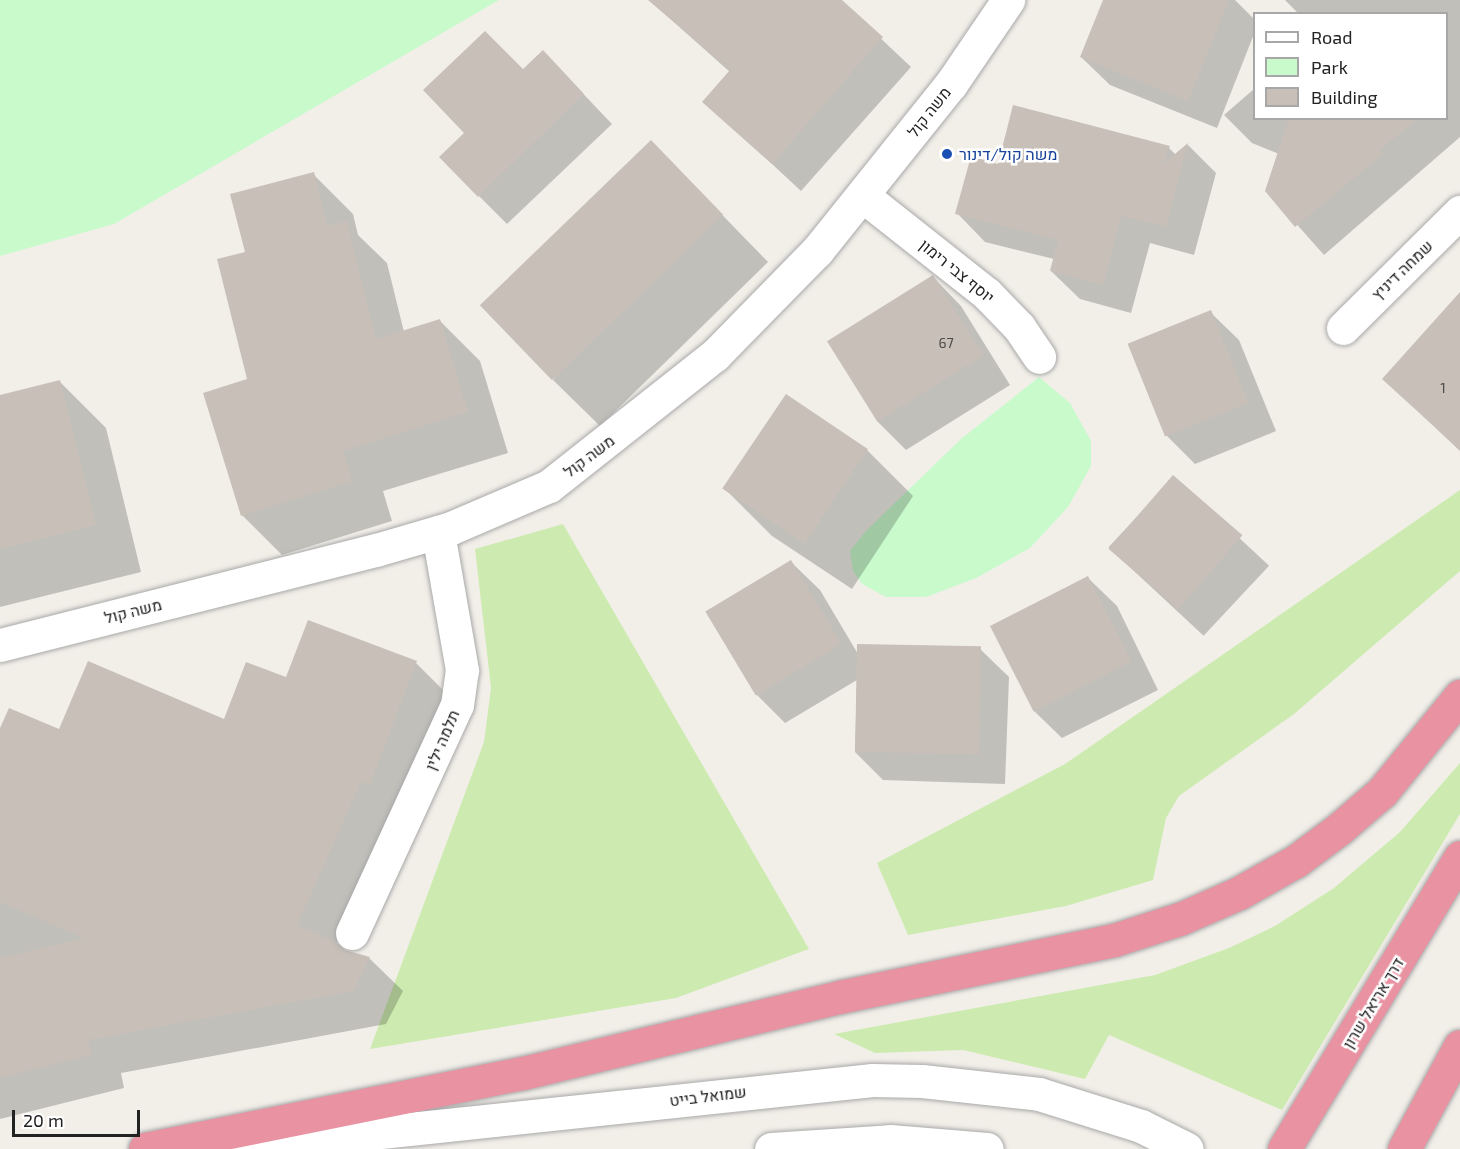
<!DOCTYPE html>
<meta charset="utf-8">
<style>
body{margin:0}
#map{position:relative;width:1460px;height:1149px;overflow:hidden;background:#f2efe9;font-family:"Exo 2",Heebo,sans-serif}
div>[style]{position:absolute}
.grass>*{inset:0;background:#cdebb0}
.park>*{inset:0;background:#c8facc}
.shadow>*{inset:0;background:#0003;transform-origin:0 0}
.building>*{inset:0;background:#c7bfb8;transform-origin:0 0}
.roads{filter:drop-shadow(0 0 2px #a9a9a9) drop-shadow(0 0 2px #a9a9a9)}
.minor>*{height:33px;margin:-16.5px;padding:0 16.5px;transform-origin:16.5px;border-radius:16.5px;background:#fff}
.highway>*{height:33px;margin:-16.5px;padding:0 16.5px;transform-origin:16.5px;border-radius:16.5px;background:#e892a2}
.dots>*{width:16px;height:16px;translate:-50% -50%;box-sizing:border-box;border:3px solid #fff;border-radius:50%}
span{translate:-50% -50%;white-space:nowrap;text-align:center;line-height:1.15;-webkit-text-stroke:5px #fff;paint-order:stroke}
.number-label{font-size:14px;color:#4b4948}
.number-label span{-webkit-text-stroke-width:0}
.street-label{font-size:16px;color:#222}
.transit-label{font-size:16px;color:#164399}
.left{translate:0 -50%;text-align:left}
.legend{position:absolute;left:1253px;top:12px;width:195px;height:108px;box-sizing:border-box;background:#fff;border:2px solid #a7a7a7;margin:0;padding:8px 10px;list-style:none;font-size:18px;color:#222}
.legend li{display:flex;align-items:center;gap:12px;height:30px}
.legend b{width:30px;border:2px solid #a7a7a7}
.scale{position:absolute;left:12px;top:1110px;width:128px;height:27px;box-sizing:border-box;border:3px solid #222;border-top:0;padding-left:8px;font-size:18px;line-height:21px;white-space:nowrap;color:#222;-webkit-text-stroke:4px #fff;paint-order:stroke}
</style>
<div id="map">
<div class="grass">
<i style="clip-path:polygon(1460px 490px,1460px 571px,1294px 714px,1179px 796px,1166px 818px,1153px 880px,1066px 906px,908px 935px,877px 863px,1065px 764px)"></i>
<i style="clip-path:polygon(563px 524px,809px 949px,676px 998px,370px 1049px,484px 742px,491px 688px,475px 549px)"></i>
<i style="clip-path:polygon(1460px 763px,1460px 814px,1282px 1110px,1109px 1035px,1085px 1079px,963px 1050px,875px 1053px,834px 1034px,1155px 975px,1229px 948px,1275px 926px,1334px 888px,1400px 832px)"></i>
</div>
<div class="park">
<i style="clip-path:polygon(0 0,499px 0,114px 224px,0 256px)"></i>
<i style="clip-path:polygon(1039px 377px,1070px 403px,1091px 441px,1091px 466px,1068px 507px,1030px 548px,976px 578px,926px 597px,886px 597px,862px 584px,853px 571px,850px 551px,866px 531px,961px 439px)"></i>
</div>
<div class="shadow">
<i style="clip-path:polygon(649px 0,840px 0,911px 67px,801px 191px,704px 101px,730px 72px)"></i>
<i style="clip-path:polygon(1104px 0,1235px 0,1254px 19px,1254px 34px,1217px 128px,1110px 85px,1081px 57px)"></i>
<i style="clip-path:polygon(1285px 0,1460px 0,1460px 137px,1324px 255px,1267px 191px,1279px 154px,1252px 143px,1224px 115px,1254px 89px,1254px 118px,1446px 118px,1446px 14px,1299px 14px)"></i>
<i style="clip-path:polygon(523px 71px,571px 81px,612px 124px,507px 224px,479px 196px)"></i>
<i style="clip-path:polygon(1188px 145px,1216px 173px,1194px 255px,1150px 243px,1131px 313px,1080px 299px,1051px 271px,1054px 259px,985px 242px,957px 213px,999px 165px,1169px 148px,1176px 155px)"></i>
<i style="clip-path:polygon(313px 174px,353px 214px,358px 235px,387px 263px,404px 332px,440px 321px,480px 361px,508px 453px,383px 491px,392px 521px,282px 555px,242px 515px,249px 380px,246px 253px)"></i>
<i style="clip-path:polygon(697px 189px,768px 262px,600px 426px,553px 380px)"></i>
<i style="clip-path:polygon(933px 277px,961px 306px,1010px 385px,906px 450px,877px 421px)"></i>
<i style="clip-path:polygon(1460px 295px,1460px 451px,1384px 379px)"></i>
<i style="clip-path:polygon(1210px 312px,1239px 340px,1276px 431px,1195px 464px,1167px 436px,1130px 345px)"></i>
<i style="clip-path:polygon(60px 382px,106px 428px,141px 572px,0 607px,0 396px)"></i>
<i style="clip-path:polygon(867px 450px,913px 496px,852px 589px,772px 536px,725px 489px)"></i>
<i style="left:1174px;top:477px;width:130px;height:96px;rotate:43deg"></i>
<i style="clip-path:polygon(791px 562px,820px 590px,858px 654px,980px 649px,1009px 677px,1005px 784px,883px 780px,855px 752px,857px 680px,785px 723px,757px 695px)"></i>
<i style="clip-path:polygon(1088px 578px,1117px 606px,1158px 690px,1062px 738px,1033px 710px)"></i>
<i style="clip-path:polygon(416px 663px,449px 696px,336px 944px,344px 952px,369px 958px,403px 991px,386px 1024px,121px 1073px,124px 1088px,0 1119px,0 732px,225px 721px,287px 679px)"></i>
</div>
<div class="building">
<i style="clip-path:polygon(648px 0,842px 0,883px 37px,772px 164px,702px 102px,730px 70px)"></i>
<i style="clip-path:polygon(1103px 0,1229px 0,1188px 101px,1080px 57px)"></i>
<i style="clip-path:polygon(485px 31px,523px 69px,543px 50px,584px 94px,478px 197px,439px 157px,464px 133px,423px 90px)"></i>
<i style="clip-path:polygon(1013px 105px,1170px 146px,1163px 164px,1188px 143px,1166px 227px,1121px 216px,1103px 285px,1050px 271px,1058px 240px,955px 214px,971px 156px,998px 164px)"></i>
<i style="clip-path:polygon(1289px 118px,1418px 118px,1380px 150px,1383px 154px,1295px 227px,1265px 191px)"></i>
<i style="left:651px;top:140px;width:104px;height:238px;rotate:46deg"></i>
<i style="clip-path:polygon(314px 172px,327px 226px,347px 221px,376px 339px,440px 319px,468px 412px,343px 451px,353px 481px,241px 516px,203px 393px,247px 379px,217px 259px,245px 252px,230px 194px)"></i>
<i style="left:933px;top:275px;width:95px;height:125px;rotate:58deg"></i>
<i style="clip-path:polygon(1460px 292px,1460px 450px,1382px 379px)"></i>
<i style="left:1211px;top:310px;width:100px;height:90px;rotate:68deg"></i>
<i style="clip-path:polygon(60px 380px,96px 525px,0 549px,0 395px)"></i>
<i style="left:786px;top:394px;width:99px;height:114px;rotate:34deg"></i>
<i style="left:1173px;top:475px;width:92px;height:98px;rotate:41deg"></i>
<i style="left:791px;top:560px;width:98px;height:100px;rotate:59deg"></i>
<i style="left:1088px;top:576px;width:96px;height:110px;rotate:63deg"></i>
<i style="clip-path:polygon(308px 620px,417px 661px,370px 785px,361px 782px,297px 925px,336px 942px,345px 950px,370px 957px,353px 991px,88px 1040px,92px 1055px,0 1078px,0 958px,84px 938px,0 902px,0 728px,9px 708px,59px 729px,88px 661px,224px 719px,246px 662px,286px 677px)"></i>
<i style="left:857px;top:644px;width:124px;height:108px;rotate:1deg"></i>
</div>
<div class="roads">
<div class="minor">
<i style="left:863px;top:196px;width:158px;rotate:38.3deg"></i>
<i style="left:987px;top:294px;width:46px;rotate:45.9deg"></i>
<i style="left:1019px;top:327px;width:36px;rotate:56deg"></i>
<i style="left:1343px;top:328px;width:165px;rotate:-44.8deg"></i>
<i style="left:0;top:645px;width:388px;rotate:-14.2deg"></i>
<i style="left:376px;top:550px;width:78px;rotate:-16.3deg"></i>
<i style="left:451px;top:528px;width:107px;rotate:-23.2deg"></i>
<i style="left:549px;top:486px;width:211px;rotate:-38.3deg"></i>
<i style="left:715px;top:355px;width:146px;rotate:-45.6deg"></i>
<i style="left:817px;top:251px;width:214px;rotate:-51.3deg"></i>
<i style="left:951px;top:84px;width:102px;rotate:-55.8deg"></i>
<i style="left:352px;top:933px;width:251px;rotate:-65.3deg"></i>
<i style="left:457px;top:705px;width:35px;rotate:-82deg"></i>
<i style="left:462px;top:670px;width:140px;rotate:-99.9deg"></i>
<i style="left:220px;top:1149px;width:656px;rotate:-6.04deg"></i>
<i style="left:872px;top:1080px;width:50px;rotate:1.1deg"></i>
<i style="left:922px;top:1081px;width:118px;rotate:6.3deg"></i>
<i style="left:1039px;top:1094px;width:107px;rotate:17.4deg"></i>
<i style="left:1141px;top:1126px;width:51px;rotate:26.6deg"></i>
<i style="left:771px;top:1149px;width:119px;rotate:-3.8deg"></i>
<i style="left:890px;top:1141px;width:97px;rotate:4.7deg"></i>
</div>
<div class="highway">
<i style="left:145px;top:1149px;width:386px;rotate:-11.4deg"></i>
<i style="left:523px;top:1073px;width:325px;rotate:-13.5deg"></i>
<i style="left:839px;top:997px;width:281px;rotate:-11.7deg"></i>
<i style="left:1114px;top:940px;width:71px;rotate:-17.9deg"></i>
<i style="left:1182px;top:918px;width:62px;rotate:-23.7deg"></i>
<i style="left:1239px;top:893px;width:65px;rotate:-29.3deg"></i>
<i style="left:1296px;top:861px;width:54px;rotate:-36.7deg"></i>
<i style="left:1339px;top:829px;width:57px;rotate:-40.7deg"></i>
<i style="left:1382px;top:792px;width:124px;rotate:-50.9deg"></i>
<i style="left:1284px;top:1149px;width:341px;rotate:-58.9deg"></i>
<i style="left:1404px;top:1149px;width:117px;rotate:-61.5deg"></i>
</div>
</div>
<div class="dots">
<i style="left:947px;top:154px;background:#1a4fb4"></i>
</div>
<div class="number-label">
<span style="left:946px;top:343px">67</span>
<span style="left:1443px;top:388px">1</span>
</div>
<div class="street-label">
<span style="left:929px;top:112px;rotate:-52deg">משה קול</span>
<span style="left:1402px;top:270px;rotate:-44deg">שמחה דיניץ</span>
<span style="left:957px;top:271px;rotate:39deg">יוסף צבי רימון</span>
<span style="left:589px;top:456px;rotate:-37deg">משה קול</span>
<span style="left:133px;top:611px;rotate:-14deg">משה קול</span>
<span style="left:442px;top:740px;rotate:-67deg">תלמה ילין</span>
<span style="left:1373px;top:1003px;rotate:-59deg">דרך אריאל שרון</span>
<span style="left:708px;top:1096px;rotate:-7deg">שמואל בייט</span>
</div>
<div class="transit-label">
<span class="left" style="left:959px;top:154px">משה קול/דינור</span>
</div>
<ul class="legend">
<li><b style="height:8px;background:#fff"></b>Road</li>
<li><b style="height:16px;background:#c8facc"></b>Park</li>
<li><b style="height:16px;background:#c7bfb8"></b>Building</li>
</ul>
<div class="scale">20 m</div>
</div>
